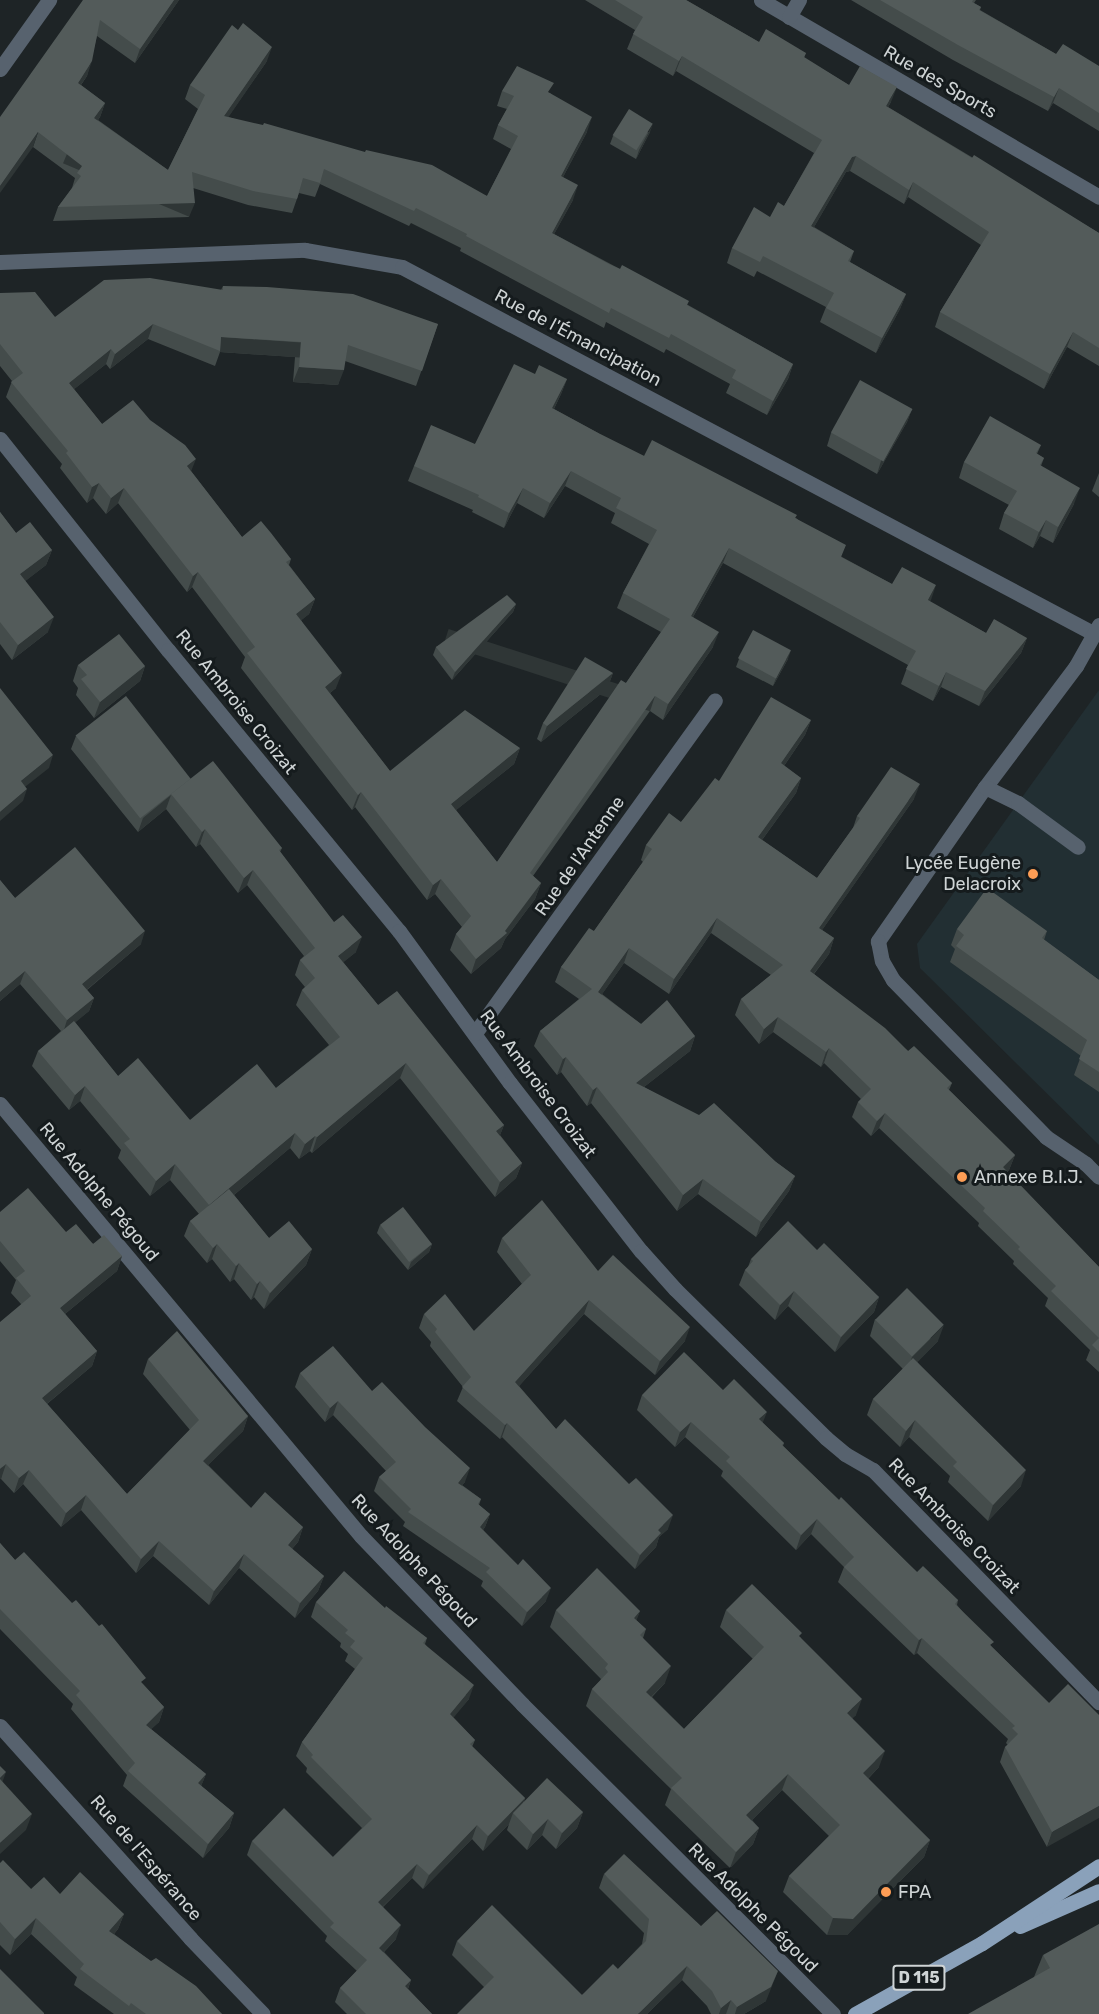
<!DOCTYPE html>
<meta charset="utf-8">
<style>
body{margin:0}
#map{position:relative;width:1099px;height:2014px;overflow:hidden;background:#1e2426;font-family:Rubik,sans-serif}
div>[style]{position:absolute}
.built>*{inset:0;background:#222f33}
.minor>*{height:15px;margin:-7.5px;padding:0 7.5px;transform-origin:7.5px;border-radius:7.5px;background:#57626e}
.major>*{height:15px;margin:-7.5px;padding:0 7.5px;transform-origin:7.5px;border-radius:7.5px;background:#8aa1ba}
.wall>*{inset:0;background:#444c4b}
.shaded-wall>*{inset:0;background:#2f3636;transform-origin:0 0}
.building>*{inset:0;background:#535b5a;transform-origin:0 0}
.dots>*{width:16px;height:16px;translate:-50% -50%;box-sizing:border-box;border:3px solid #151b1d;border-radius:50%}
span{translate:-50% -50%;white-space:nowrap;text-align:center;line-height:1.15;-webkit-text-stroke:6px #151b1d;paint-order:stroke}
.shield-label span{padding:2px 4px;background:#151b1d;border:2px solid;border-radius:4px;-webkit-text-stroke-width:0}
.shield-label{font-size:16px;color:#cfd4d5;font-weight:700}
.street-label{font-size:18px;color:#cfd4d5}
.poi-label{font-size:18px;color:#cfd4d5}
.right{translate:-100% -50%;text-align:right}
.left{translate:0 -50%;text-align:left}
</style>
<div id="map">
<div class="built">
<i style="clip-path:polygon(1099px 690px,1099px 1145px,920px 968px,917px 944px)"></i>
</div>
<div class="minor">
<i style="left:761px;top:0;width:391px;rotate:30.2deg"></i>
<i style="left:789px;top:17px;width:20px;rotate:-60deg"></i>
<i style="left:0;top:69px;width:85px;rotate:-54.6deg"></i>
<i style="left:0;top:262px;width:305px;rotate:-2.3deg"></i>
<i style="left:305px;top:250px;width:98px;rotate:9.9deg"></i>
<i style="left:402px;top:267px;width:782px;rotate:27.91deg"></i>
<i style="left:0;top:439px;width:270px;rotate:51.5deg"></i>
<i style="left:168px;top:650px;width:364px;rotate:50.6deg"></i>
<i style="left:399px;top:931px;width:188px;rotate:53.9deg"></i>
<i style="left:510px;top:1083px;width:213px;rotate:52.1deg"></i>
<i style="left:641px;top:1251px;width:51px;rotate:48.2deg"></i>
<i style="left:675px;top:1289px;width:212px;rotate:44.6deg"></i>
<i style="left:826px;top:1438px;width:25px;rotate:40deg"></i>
<i style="left:845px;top:1454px;width:32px;rotate:30deg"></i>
<i style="left:873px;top:1470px;width:324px;rotate:45.8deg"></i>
<i style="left:1099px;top:625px;width:47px;rotate:119.3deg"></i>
<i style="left:1076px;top:666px;width:151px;rotate:126.9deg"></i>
<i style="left:985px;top:787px;width:188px;rotate:124.8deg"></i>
<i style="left:878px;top:941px;width:20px;rotate:79deg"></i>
<i style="left:882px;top:961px;width:22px;rotate:60deg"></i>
<i style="left:893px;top:980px;width:219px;rotate:45.7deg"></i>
<i style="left:1046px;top:1137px;width:48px;rotate:34deg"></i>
<i style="left:1086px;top:1164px;width:18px;rotate:45deg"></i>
<i style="left:985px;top:787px;width:37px;rotate:26deg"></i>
<i style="left:1018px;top:803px;width:74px;rotate:36.3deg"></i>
<i style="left:475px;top:1033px;width:410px;rotate:-54.2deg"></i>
<i style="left:0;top:1104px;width:563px;rotate:50.12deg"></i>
<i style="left:361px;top:1536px;width:233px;rotate:46.2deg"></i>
<i style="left:522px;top:1704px;width:439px;rotate:44.9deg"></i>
<i style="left:0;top:1726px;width:285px;rotate:48.1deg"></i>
<i style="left:190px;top:1938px;width:105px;rotate:46.2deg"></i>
</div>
<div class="major">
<i style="left:1020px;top:1926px;width:86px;rotate:-23.9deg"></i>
<i style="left:855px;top:2014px;width:145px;rotate:-29.2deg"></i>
<i style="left:982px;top:1943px;width:140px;rotate:-33.3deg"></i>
</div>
<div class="wall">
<i style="clip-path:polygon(83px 0,179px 0,135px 63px,97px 36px,87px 76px,81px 85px,105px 103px,100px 117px,98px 120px,168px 170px,198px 109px,185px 99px,190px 85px,267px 61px,228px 117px,487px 196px,511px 149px,493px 139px,498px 125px,507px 109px,497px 106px,502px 91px,550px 93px,587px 132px,563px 177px,573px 200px,554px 234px,688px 305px,793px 364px,788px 379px,767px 415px,726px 393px,730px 384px,666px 349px,664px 353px,606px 322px,604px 328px,460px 251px,461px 248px,411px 223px,409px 226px,320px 184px,315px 197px,299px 193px,292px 213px,248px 205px,193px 188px,189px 217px,53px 221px,58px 207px,72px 188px,75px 178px,33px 147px)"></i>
<i style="clip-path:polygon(585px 0,686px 0,759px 42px,806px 53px,804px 58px,849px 85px,891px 102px,888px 107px,1099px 233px,1099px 366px,1067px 347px,1044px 389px,935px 327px,940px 312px,981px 245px,908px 197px,904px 204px,850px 171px,846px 172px,814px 227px,854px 251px,850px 262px,906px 294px,900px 309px,876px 353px,820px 322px,826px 307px,757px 271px,754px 277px,727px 263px,732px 248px,784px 206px,814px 153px,676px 71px,673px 76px,627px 49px,635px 30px)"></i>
<i style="clip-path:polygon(851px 0,976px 0,974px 3px,981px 7px,980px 10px,1056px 54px,1099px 66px,1099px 131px,1053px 103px,1048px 111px,953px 60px)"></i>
<i style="clip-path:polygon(650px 132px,636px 159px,610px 144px,613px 136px)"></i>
<i style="clip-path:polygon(223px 286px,438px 324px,416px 386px,345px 361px,338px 385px,293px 382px,295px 357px,220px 352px,215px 366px,148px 339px,110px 369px,106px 364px,74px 389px,102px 424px,191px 471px,242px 537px,291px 559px,289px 565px,315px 599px,309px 614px,301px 620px,336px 688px,330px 693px,390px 771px,520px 748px,514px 764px,456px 810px,497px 862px,626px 683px,661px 632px,617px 608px,623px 593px,649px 544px,611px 523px,615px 513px,565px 486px,544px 518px,517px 503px,504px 528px,472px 512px,473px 510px,408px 481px,414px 466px,475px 444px,535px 374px,567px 379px,561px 394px,554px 409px,600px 434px,644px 456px,796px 518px,842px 557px,892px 584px,930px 602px,986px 633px,1027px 638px,1021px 653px,979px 706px,941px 687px,933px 701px,901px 684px,908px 665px,723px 563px,693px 617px,713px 647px,663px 720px,650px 711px,533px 876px,541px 883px,535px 899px,505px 939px,501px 948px,471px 974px,450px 950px,456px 934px,462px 927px,435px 894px,427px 900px,355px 807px,352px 810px,241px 668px,245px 657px,192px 587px,187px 592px,118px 503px,106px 514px,93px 498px,87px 503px,60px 468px,62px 464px,6px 397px,12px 381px,0 366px,0 293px,55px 317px,221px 290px)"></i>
<i style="clip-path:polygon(912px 409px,907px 422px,877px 474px,827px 446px,831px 433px)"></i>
<i style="clip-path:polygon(1041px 445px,1037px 454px,1044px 458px,1041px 466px,1074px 504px,1053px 543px,1040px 536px,1033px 548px,999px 529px,1004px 513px,1009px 505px,959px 478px,964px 462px)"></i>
<i style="clip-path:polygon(1099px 473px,1099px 497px,1092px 491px)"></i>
<i style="clip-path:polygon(0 512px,16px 533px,52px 550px,46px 565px,25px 581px,48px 632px,12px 660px,0 644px)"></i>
<i style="clip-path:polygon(516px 604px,513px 612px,452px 680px,433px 655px,436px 647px)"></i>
<i style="clip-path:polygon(739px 659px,788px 659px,773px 686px,736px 667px)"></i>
<i style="clip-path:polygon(78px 665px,145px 666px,140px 681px,94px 718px,76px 695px,78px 688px,73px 681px)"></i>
<i style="clip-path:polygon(613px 673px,607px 689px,541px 742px,537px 739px,543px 723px)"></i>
<i style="clip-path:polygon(811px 720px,805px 735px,784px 766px,801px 778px,796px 793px,762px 840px,817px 878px,853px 828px,857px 816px,914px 799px,822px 930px,834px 938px,829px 954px,814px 974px,908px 1051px,952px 1083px,949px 1090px,1015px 1155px,1009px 1170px,1007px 1172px,1099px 1267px,1099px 1372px,1086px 1360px,1090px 1350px,1045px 1306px,1048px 1298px,1013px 1264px,1014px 1261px,978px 1226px,979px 1223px,879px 1128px,871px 1136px,852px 1117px,858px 1102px,861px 1099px,824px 1063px,821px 1067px,773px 1032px,759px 1044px,735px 1015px,741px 999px,771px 975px,711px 933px,669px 994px,624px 963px,602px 994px,641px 1024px,695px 1036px,690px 1051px,644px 1087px,776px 1162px,795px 1176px,789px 1191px,756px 1237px,698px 1194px,677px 1211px,591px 1103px,587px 1106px,561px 1072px,557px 1075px,534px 1046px,540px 1031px,579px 999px,555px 982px,561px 967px,594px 931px,643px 862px,641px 860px,646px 845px,681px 822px,719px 781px)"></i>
<i style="clip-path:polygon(76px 736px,191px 779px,282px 848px,280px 852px,356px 952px,343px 962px,378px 1005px,504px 1125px,500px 1135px,522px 1163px,516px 1178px,495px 1197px,400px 1078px,312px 1153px,310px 1151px,299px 1159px,290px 1148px,234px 1195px,269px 1238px,312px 1249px,306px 1265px,264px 1309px,254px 1297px,251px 1300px,234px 1279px,230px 1282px,212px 1259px,207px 1263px,184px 1236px,190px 1221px,199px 1214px,170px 1180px,150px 1196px,118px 1158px,121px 1150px,80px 1101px,69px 1110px,32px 1066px,38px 1051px,61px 1031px,20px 984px,0 1001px,0 880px,15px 898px,141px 944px,87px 990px,94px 998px,89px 1011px,75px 1022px,118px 1076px,190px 1120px,276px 1088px,329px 1045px,296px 1005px,302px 990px,305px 987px,295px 975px,300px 960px,304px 956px,247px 885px,238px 893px,200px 844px,196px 847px,166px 809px,138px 832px,71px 749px)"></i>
<i style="clip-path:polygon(957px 929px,1047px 931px,1044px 940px,1099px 980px,1099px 1092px,1074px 1075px,1081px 1056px,950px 962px,955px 949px,951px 945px)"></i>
<i style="clip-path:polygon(0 1212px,66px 1232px,122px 1256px,117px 1271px,65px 1314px,97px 1351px,92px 1366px,47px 1404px,127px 1494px,190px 1430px,143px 1374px,148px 1359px,248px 1416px,243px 1431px,208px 1465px,251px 1508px,303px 1527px,298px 1542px,292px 1549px,324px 1576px,318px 1591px,295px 1618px,239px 1568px,209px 1605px,153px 1556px,136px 1573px,81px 1510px,61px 1527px,23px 1484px,14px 1493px,1px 1479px,21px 1304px,11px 1293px,16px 1280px,0 1261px)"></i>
<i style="clip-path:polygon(380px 1225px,432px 1244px,429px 1252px,408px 1270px,377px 1233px)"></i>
<i style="clip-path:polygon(502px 1238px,598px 1271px,685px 1341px,655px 1375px,584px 1314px,519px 1386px,556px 1429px,668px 1529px,659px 1537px,656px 1547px,635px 1569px,502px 1437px,500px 1439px,457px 1401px,463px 1387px,430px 1346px,431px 1342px,419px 1328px,424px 1314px,474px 1331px,522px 1284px,497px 1252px)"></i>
<i style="clip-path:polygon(817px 1250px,879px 1297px,874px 1312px,835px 1352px,788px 1306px,775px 1320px,739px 1285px,745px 1270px,748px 1267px,751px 1259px)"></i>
<i style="clip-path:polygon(875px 1319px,938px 1341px,917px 1362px,1021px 1486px,988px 1521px,948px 1482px,950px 1476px,909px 1437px,900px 1447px,867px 1415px,873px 1399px,903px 1369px,870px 1336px)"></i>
<i style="clip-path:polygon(300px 1373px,372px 1391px,465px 1482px,462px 1485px,481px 1499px,479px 1505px,490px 1514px,485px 1527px,483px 1530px,546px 1601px,522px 1626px,481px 1586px,483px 1581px,403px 1526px,405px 1522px,374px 1491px,379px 1477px,386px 1471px,333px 1415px,325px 1422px,295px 1387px)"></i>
<i style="clip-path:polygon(723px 1390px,763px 1423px,784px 1443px,783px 1446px,839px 1500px,917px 1572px,958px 1600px,957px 1605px,992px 1647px,1049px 1703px,1099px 1715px,1047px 1847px,1000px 1762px,1005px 1747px,1008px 1745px,1006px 1743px,1008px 1739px,917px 1653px,914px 1655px,838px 1582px,844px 1567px,811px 1534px,796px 1550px,721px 1476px,723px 1471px,685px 1437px,675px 1447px,637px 1410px,642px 1395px)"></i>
<i style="clip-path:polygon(0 1543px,15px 1560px,143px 1684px,164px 1707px,159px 1722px,151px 1729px,206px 1774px,201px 1786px,234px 1813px,229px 1828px,203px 1858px,123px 1786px,127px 1775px,71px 1709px,73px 1704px,0 1629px)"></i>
<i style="clip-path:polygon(316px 1602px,385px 1608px,427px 1638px,425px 1644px,469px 1699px,453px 1717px,475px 1740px,472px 1747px,525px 1798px,524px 1802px,583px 1812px,577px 1828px,556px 1849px,542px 1835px,527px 1850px,507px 1830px,509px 1824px,483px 1851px,472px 1839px,423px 1889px,412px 1878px,383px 1907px,396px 1939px,384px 1952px,411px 1980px,408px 1989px,432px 2014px,347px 2014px,335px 2002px,340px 1988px,357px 1971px,325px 1941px,327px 1936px,247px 1855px,252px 1841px,333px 1857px,362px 1828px,306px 1772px,307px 1768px,296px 1756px,302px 1742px,355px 1669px,345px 1661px,348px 1654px,340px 1647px,341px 1643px,311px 1617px)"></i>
<i style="clip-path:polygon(556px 1610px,640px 1611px,636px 1620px,646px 1629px,643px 1638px,665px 1683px,652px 1697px,684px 1729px,753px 1659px,720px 1627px,726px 1610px,800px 1637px,856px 1715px,852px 1718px,879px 1767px,868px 1779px,930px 1840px,924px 1857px,847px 1935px,827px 1935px,783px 1892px,789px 1876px,829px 1836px,782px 1790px,752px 1820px,759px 1828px,753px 1844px,730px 1868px,665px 1805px,671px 1789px,586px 1706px,592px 1689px,600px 1681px,601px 1679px,550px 1627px)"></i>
<i style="clip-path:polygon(0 1863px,31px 1889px,60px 1894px,124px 1914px,118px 1929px,114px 1934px,222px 2014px,114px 2014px,74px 1985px,77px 1977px,31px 1934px,10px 1955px,0 1945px)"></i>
<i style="clip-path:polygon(604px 1874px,766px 2001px,744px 2014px,711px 2014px,707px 2006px,682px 1980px,647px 2014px,484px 1987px,452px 1955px,457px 1941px,582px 1995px,618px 1969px,642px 1944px,644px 1933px,599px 1888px)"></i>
<i style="clip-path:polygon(1043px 1955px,1099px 2014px,1034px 1977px)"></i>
</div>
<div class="shaded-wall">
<i style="clip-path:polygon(174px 0,179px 0,135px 63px,140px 49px)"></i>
<i style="clip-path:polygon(272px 47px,267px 61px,219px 131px,224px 116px)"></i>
<i style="clip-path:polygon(682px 56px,676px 71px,673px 76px,679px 61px)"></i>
<i style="clip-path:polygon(92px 61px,87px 76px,72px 97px,78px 83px)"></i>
<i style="clip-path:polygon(897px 87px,891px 102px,880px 121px,886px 106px)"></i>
<i style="clip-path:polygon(1059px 88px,1053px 103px,1048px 111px,1054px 97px)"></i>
<i style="clip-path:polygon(105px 103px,100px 117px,89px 132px,94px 118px)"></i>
<i style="clip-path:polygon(592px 117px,587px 132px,556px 190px,561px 176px)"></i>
<i style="clip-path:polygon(653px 124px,650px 132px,636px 159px,639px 150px)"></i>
<i style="clip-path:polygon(38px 132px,33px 147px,0 193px,0 186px)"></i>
<i style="clip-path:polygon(856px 156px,850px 171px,846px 172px,806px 241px,811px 226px,852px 157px)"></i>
<i style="clip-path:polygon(913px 182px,908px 197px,904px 204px,909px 190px)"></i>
<i style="clip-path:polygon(578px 185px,573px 200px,547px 247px,552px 233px)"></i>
<i style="left:195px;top:203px;width:15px;height:137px;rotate:113deg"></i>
<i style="clip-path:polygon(906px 294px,900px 309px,876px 353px,882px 338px)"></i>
<i style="clip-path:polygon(153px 324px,148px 339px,110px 369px,115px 354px)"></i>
<i style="clip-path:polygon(1073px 332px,1067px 347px,1044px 389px,1050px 374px)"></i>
<i style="left:221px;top:337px;width:80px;height:15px;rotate:4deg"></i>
<i style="clip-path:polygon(111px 349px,106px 364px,63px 398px,69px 383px)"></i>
<i style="clip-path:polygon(793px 364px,788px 379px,767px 415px,773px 401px)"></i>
<i style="clip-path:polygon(299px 367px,344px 370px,338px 385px,293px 382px)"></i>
<i style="clip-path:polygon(567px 379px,561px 394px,547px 423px,552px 408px)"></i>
<i style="clip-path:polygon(912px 409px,907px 422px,877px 474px,881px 461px)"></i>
<i style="clip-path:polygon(196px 459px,190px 474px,187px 466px)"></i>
<i style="clip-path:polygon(571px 471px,565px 486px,544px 518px,550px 503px)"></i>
<i style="clip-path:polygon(99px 483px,93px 498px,87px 503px,92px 487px)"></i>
<i style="clip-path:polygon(124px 488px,118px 503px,106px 514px,111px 498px)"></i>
<i style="clip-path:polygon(523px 488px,517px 503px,504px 528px,509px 513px)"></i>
<i style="clip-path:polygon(1080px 488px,1074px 504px,1053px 543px,1058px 527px)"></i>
<i style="clip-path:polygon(1046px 520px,1040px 536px,1033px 548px,1039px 532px)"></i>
<i style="clip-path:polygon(729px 548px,723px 563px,685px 631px,691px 616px)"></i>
<i style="clip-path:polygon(52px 550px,46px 565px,14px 590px,20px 574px)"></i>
<i style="clip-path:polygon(198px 572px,192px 587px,187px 592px,193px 576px)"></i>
<i style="clip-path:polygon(936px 585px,931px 600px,922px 616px,928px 600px)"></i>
<i style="clip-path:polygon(315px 599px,309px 614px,291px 629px,296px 614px)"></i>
<i style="clip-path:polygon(516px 604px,513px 612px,452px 680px,455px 672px)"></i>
<i style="clip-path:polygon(54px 617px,48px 632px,12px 660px,18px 645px)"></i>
<i style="clip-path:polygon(719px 632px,713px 647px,663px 720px,668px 704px)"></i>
<i style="clip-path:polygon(1027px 638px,1021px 653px,979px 706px,985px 691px)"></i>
<i style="clip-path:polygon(791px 650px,788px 659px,773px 686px,776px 678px)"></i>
<i style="clip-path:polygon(145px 666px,140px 681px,94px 718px,100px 702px)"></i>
<i style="clip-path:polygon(946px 672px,941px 687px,933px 701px,939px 686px)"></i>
<i style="clip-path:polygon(342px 673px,336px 688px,319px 702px,325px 687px)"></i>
<i style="clip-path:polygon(613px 673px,607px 689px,541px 742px,547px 726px)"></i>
<i style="left:655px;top:696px;width:16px;height:217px;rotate:108deg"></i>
<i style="clip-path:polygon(811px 720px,805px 735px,775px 779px,781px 763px)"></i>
<i style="clip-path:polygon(520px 748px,514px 764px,445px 819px,451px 804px)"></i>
<i style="clip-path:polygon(53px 755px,49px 768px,16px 794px,21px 781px)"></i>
<i style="clip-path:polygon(801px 778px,796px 793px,753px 852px,758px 837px)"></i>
<i style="clip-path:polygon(920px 784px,914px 799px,813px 943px,819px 928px)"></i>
<i style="clip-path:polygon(27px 789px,23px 801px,0 821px,0 812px)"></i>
<i style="clip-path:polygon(361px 792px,355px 807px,352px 810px,358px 795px)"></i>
<i style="clip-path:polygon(171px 795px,166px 809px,138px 832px,143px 818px)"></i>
<i style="clip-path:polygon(205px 829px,200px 844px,196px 847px,202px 832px)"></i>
<i style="clip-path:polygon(253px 870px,247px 885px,238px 893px,244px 878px)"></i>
<i style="clip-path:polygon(441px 879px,435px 894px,427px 900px,433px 885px)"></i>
<i style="clip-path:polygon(541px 883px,535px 899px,505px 939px,501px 948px,471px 974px,476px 959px)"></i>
<i style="clip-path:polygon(717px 918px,711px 933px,669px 994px,674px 979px)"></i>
<i style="clip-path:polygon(145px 931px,141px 944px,78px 997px,82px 984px)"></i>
<i style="clip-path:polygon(362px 937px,356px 952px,333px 971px,338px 956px)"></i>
<i style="clip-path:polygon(834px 938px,829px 954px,804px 986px,810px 971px)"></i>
<i style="clip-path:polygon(629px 948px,624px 963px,593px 1007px,598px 992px)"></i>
<i style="clip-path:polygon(25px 971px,20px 984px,0 1001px,0 992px)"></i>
<i style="clip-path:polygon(94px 998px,89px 1011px,63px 1033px,67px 1020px)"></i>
<i style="clip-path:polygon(778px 1017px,773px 1032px,759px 1044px,764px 1029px)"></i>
<i style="clip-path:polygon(695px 1036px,690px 1051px,630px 1098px,636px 1083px)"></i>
<i style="clip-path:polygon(829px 1048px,824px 1063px,821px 1067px,826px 1052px)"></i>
<i style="clip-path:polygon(566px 1057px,561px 1072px,557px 1075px,563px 1059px)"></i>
<i style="clip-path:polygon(406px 1063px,400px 1078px,312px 1153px,317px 1137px)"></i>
<i style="clip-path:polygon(85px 1086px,80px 1101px,69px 1110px,75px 1095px)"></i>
<i style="clip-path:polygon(597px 1087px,591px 1103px,587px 1106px,593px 1090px)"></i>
<i style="clip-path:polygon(885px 1113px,879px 1128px,871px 1136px,877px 1121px)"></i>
<i style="clip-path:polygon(504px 1125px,498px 1140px,496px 1131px)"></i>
<i style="clip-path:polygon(295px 1133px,290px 1148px,204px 1220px,209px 1205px)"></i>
<i style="clip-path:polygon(315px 1136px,310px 1151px,299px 1159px,305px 1144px)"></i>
<i style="clip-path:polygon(1015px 1155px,1009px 1170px,997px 1183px,1003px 1167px)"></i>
<i style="clip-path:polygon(522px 1163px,516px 1178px,495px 1197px,500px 1182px)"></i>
<i style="clip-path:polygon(175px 1164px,170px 1180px,150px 1196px,156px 1181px)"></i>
<i style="clip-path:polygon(795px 1176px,789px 1191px,756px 1237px,761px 1222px)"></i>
<i style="clip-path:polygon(703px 1179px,698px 1194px,677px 1211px,683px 1195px)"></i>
<i style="clip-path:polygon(217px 1244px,212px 1259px,207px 1263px,213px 1248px)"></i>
<i style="clip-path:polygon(432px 1244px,429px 1252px,408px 1270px,411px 1262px)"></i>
<i style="clip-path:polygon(312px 1249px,306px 1265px,264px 1309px,270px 1293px)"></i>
<i style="clip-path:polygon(122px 1256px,117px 1271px,54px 1323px,60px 1308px)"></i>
<i style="clip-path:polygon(239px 1263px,234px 1279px,230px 1282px,236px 1266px)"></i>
<i style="clip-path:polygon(260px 1281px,254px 1297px,251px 1300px,257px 1284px)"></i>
<i style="clip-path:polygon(794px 1291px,788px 1306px,775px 1320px,780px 1305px)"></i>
<i style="clip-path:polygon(879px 1297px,874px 1312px,835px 1352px,841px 1337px)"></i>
<i style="clip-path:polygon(589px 1300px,584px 1314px,510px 1396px,515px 1382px)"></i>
<i style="clip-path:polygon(944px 1325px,938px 1341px,907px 1373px,912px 1357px)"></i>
<i style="clip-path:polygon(690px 1327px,685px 1341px,655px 1375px,660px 1361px)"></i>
<i style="clip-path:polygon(97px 1351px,92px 1366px,37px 1412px,42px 1398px)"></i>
<i style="clip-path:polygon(338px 1401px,333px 1415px,325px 1422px,330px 1408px)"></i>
<i style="clip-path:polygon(767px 1412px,761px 1427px,759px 1419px)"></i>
<i style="clip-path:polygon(248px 1416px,243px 1431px,198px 1475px,203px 1461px)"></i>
<i style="clip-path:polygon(915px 1420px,909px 1437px,900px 1447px,906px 1431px)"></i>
<i style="clip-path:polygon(691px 1422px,685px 1437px,675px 1447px,680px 1432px)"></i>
<i style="clip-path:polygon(507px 1423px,502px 1437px,500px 1439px,505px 1425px)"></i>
<i style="clip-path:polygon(6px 1464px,1px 1479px,0 1479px,0 1469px)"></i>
<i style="clip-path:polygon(470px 1468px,465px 1482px,453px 1496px,458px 1483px)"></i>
<i style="clip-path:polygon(29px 1470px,23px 1484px,14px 1493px,19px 1478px)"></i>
<i style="clip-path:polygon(1026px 1470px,1021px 1486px,988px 1521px,993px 1505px)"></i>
<i style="clip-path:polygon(86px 1495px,81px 1510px,61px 1527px,66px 1513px)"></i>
<i style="clip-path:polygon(490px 1514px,485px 1527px,475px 1541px,480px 1527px)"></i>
<i style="clip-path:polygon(673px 1515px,668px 1529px,659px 1537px,656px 1547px,635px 1569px,640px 1555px,658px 1530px)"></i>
<i style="clip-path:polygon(817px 1519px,811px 1534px,796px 1550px,801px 1535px)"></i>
<i style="clip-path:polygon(303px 1527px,298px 1542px,282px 1560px,288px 1545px)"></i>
<i style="clip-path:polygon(159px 1541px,153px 1556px,136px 1573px,141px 1559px)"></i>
<i style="clip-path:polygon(244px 1554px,239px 1568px,209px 1605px,214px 1591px)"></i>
<i style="clip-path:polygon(324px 1576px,318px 1591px,295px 1618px,300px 1603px)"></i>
<i style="clip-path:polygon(551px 1588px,546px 1601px,522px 1626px,527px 1612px)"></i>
<i style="clip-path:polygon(640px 1611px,634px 1627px,634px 1618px)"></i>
<i style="clip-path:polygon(922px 1638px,917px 1653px,914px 1655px,919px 1640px)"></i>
<i style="clip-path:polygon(671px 1666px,665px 1683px,640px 1708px,646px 1692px)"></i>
<i style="clip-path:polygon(474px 1685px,469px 1699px,445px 1728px,450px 1714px)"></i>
<i style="clip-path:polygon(862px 1699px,856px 1715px,841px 1730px,847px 1713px)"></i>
<i style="clip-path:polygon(164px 1707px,159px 1722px,141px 1739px,146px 1725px)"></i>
<i style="clip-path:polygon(885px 1751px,879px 1767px,857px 1790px,863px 1773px)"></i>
<i style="clip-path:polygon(6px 1772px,0 1789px,0 1778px)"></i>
<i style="clip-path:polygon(206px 1774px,200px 1789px,198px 1783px)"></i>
<i style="clip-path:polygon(788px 1774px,782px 1790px,740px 1832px,746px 1815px)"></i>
<i style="clip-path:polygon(525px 1798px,520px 1813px,513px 1813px,509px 1824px,483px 1851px,488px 1836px)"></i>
<i style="clip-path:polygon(1099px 1806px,1099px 1818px,1047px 1847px,1052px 1832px)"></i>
<i style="clip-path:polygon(583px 1812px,577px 1828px,556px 1849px,562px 1833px)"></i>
<i style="clip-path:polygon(234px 1813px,229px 1828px,203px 1858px,208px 1844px)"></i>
<i style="clip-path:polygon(32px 1814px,26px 1830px,0 1854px,0 1843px)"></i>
<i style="clip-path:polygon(548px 1819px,542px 1835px,527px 1850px,533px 1834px)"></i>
<i style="clip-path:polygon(477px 1825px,472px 1839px,423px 1889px,429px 1875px)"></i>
<i style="clip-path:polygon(759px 1828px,753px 1844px,730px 1868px,736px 1852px)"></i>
<i style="clip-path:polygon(930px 1840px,924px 1857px,847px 1935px,827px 1935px,833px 1918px)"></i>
<i style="clip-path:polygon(417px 1864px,412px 1878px,373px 1916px,378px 1902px)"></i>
<i style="clip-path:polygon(124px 1914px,118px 1929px,104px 1946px,109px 1931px)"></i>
<i style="clip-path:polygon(36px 1918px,31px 1934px,10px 1955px,15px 1939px)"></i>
<i style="clip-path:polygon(401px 1925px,396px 1939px,374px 1962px,379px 1948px)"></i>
<i style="clip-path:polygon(687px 1966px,682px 1980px,647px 2014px,638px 2014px)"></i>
<i style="clip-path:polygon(778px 1971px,766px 2001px,744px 2014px,735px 2014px,737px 2007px)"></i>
<i style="clip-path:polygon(411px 1980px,406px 1994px,405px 1986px)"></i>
<i style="clip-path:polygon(731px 2000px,726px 2014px,719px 2014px,721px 2008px)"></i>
</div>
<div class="building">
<i style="clip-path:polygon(83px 0,174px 0,140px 49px,100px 20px,92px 61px,78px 83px,105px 103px,94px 118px,168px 170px,205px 95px,190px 85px,232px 25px,238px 30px,243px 23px,272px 47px,224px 116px,263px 125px,264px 123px,365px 152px,366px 150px,432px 165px,487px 196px,518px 136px,498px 125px,514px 96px,502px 91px,517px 66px,554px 83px,548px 92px,592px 117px,561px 176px,578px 185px,552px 233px,609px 264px,620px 269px,622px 265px,689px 301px,687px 305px,793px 364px,773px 401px,732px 378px,736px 370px,671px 334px,669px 338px,611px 308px,609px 313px,466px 236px,467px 234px,416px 208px,414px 211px,324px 169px,320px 183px,303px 178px,297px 199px,253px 191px,192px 172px,195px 203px,58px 207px,81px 176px,77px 173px,82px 166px,38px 132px,0 186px,0 117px)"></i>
<i style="clip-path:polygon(615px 0,686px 0,759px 42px,766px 29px,806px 53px,804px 57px,849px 85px,860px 66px,897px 87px,886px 106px,972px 158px,974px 155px,1099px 233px,1099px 348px,1073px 332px,1050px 374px,940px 312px,989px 232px,913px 182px,909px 190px,856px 156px,852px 157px,811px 226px,854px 251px,848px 261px,906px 294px,882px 338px,826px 308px,834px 293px,763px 256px,760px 262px,732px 248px,754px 207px,770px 217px,778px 202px,784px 206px,822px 140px,682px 56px,679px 61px,633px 34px,643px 17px)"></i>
<i style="clip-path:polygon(880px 0,973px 0,972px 2px,981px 7px,979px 10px,1056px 54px,1063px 44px,1099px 66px,1099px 113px,1059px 88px,1054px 97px,958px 45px)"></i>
<i style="left:629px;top:109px;width:28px;height:31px;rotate:32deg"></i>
<i style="clip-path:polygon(150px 278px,223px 290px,223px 286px,267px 287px,353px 294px,438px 324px,422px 371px,348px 345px,344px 370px,299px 367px,301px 342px,221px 337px,220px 351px,153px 324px,115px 354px,111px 349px,69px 383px,102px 424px,133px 400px,150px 420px,185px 445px,196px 459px,187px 466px,242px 537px,261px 521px,271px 533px,291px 559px,286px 562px,315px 599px,296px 614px,342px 673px,325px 687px,390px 771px,465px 710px,520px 748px,451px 804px,497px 862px,621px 680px,626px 683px,670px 619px,623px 593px,657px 530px,616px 508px,621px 498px,571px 471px,550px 503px,523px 488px,509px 513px,478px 497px,479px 495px,414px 466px,431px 425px,475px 444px,514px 364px,535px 374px,539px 365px,567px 379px,552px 408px,600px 434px,644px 456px,652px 440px,797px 515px,795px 518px,846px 545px,841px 557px,892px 584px,902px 567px,936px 585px,928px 600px,986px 633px,994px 619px,1027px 638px,985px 691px,946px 672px,939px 686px,906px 669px,916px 651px,729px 548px,691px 616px,719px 632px,668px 704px,655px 696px,530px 873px,541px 883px,505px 931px,507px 933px,476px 959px,456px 934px,471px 916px,441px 879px,433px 885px,361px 792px,358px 795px,247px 653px,255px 647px,198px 572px,193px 576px,124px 488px,111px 498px,99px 483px,92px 487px,66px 453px,68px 451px,11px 382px,23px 373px,0 344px,0 293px,35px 292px,55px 317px,104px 280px)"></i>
<i style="left:860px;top:380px;width:60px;height:60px;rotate:29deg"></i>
<i style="clip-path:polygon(990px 416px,1041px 445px,1036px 453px,1044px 458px,1040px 465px,1080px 488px,1058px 527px,1046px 520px,1039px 532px,1004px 513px,1017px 491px,964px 462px)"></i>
<i style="clip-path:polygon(0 512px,16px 533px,30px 522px,52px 550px,20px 574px,54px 617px,18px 645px,0 622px)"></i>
<i style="clip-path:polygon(507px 595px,516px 604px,455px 672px,436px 647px)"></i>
<i style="left:753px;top:630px;width:43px;height:32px;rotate:28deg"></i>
<i style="clip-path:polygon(119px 634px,145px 666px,100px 702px,81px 679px,87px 675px,78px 665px)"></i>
<i style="clip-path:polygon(585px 657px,613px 673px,547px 726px,543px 723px)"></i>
<i style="clip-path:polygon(0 688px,53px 755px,21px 781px,27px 789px,0 812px)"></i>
<i style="left:126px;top:696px;width:105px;height:64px;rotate:52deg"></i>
<i style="clip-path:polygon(771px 697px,811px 720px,781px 763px,801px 778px,758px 837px,817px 878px,860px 818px,857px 816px,891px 767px,920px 784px,819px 928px,834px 938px,810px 971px,885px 1028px,908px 1051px,914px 1046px,952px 1083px,947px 1088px,1015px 1155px,1003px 1167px,1099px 1267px,1099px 1338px,1051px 1291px,1056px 1286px,1018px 1249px,1020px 1247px,983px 1211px,985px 1208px,885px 1113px,877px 1121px,858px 1102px,871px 1089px,829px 1048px,826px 1052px,778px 1017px,764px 1029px,741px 999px,783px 965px,717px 918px,674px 979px,629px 948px,598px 992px,641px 1024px,667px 1000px,695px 1036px,636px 1083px,699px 1115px,714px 1103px,776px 1162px,795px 1176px,761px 1222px,703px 1179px,683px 1195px,597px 1087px,593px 1090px,566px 1057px,563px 1059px,540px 1031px,592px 989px,561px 967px,589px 928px,594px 931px,652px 849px,646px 845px,669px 813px,681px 822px,715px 778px,719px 781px)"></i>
<i style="clip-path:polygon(213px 761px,282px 848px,279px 850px,334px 922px,343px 915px,362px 937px,338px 956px,378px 1005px,397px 991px,504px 1125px,496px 1131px,522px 1163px,500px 1182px,406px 1063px,317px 1137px,315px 1136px,305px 1144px,295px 1133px,209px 1205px,175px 1164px,156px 1181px,124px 1143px,130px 1139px,85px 1086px,75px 1095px,38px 1051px,74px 1021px,118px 1076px,138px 1058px,190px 1120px,257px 1064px,276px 1088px,340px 1037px,302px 990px,315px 978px,300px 960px,315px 948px,253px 870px,244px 878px,205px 829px,202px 832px,171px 794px)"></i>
<i style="clip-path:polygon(75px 847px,145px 931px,82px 984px,94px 998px,67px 1020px,25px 971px,0 992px,0 880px,15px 898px)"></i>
<i style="clip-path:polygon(987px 888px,1047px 931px,1042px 938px,1099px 980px,1099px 1072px,1079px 1059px,1087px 1040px,956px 946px,964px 935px,957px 929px)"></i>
<i style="clip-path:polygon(28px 1188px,66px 1232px,76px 1224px,93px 1244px,104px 1235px,122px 1256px,60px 1308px,97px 1351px,42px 1398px,127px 1494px,199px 1420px,148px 1359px,177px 1331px,248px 1416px,203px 1461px,251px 1508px,265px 1492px,303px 1527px,288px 1545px,324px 1576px,300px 1603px,244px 1554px,214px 1591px,159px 1541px,141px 1559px,86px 1495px,66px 1513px,29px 1470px,19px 1478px,6px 1464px,0 1469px,0 1322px,31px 1296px,16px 1278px,25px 1271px,0 1241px,0 1212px)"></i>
<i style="clip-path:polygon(229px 1189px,269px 1238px,289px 1221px,312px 1249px,270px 1293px,260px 1281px,257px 1284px,239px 1263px,236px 1266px,217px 1244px,213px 1248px,190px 1221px)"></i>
<i style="clip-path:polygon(542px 1200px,598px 1271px,613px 1255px,690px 1327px,660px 1361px,589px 1300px,515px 1382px,556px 1429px,565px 1419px,629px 1484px,636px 1478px,673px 1515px,658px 1530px,661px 1533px,640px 1555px,507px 1423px,505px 1425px,462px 1387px,471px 1377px,435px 1332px,437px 1329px,424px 1314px,445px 1294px,474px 1331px,531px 1275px,502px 1238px)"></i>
<i style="left:403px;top:1207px;width:47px;height:29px;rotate:52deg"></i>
<i style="clip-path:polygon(788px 1221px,817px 1250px,824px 1243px,879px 1297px,841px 1337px,794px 1291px,780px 1305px,745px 1270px,753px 1261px,751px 1259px)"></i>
<i style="left:907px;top:1288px;width:52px;height:45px;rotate:45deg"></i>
<i style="clip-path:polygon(1099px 1338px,1099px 1352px,1092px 1345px)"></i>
<i style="clip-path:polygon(333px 1346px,372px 1391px,382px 1382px,425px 1427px,470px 1468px,458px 1483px,481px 1499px,478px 1504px,490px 1514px,480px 1527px,518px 1565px,523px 1559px,551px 1588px,527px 1612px,486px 1572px,490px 1568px,408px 1512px,411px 1509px,379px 1477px,396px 1462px,338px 1401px,330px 1408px,300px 1373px)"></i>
<i style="clip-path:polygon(684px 1352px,723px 1390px,734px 1379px,767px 1412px,759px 1419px,784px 1443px,782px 1445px,839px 1500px,841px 1497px,917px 1572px,923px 1566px,958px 1600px,955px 1604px,994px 1642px,990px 1645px,1049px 1703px,1068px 1684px,1099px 1715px,1099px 1806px,1052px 1832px,1005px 1747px,1018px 1734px,1012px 1728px,1015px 1726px,922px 1638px,919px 1640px,844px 1567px,854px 1557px,817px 1519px,801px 1535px,726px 1461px,730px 1457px,691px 1422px,680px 1432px,642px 1395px)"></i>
<i style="clip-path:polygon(913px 1358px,1026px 1470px,993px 1505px,953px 1466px,957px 1462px,915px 1420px,906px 1431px,873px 1399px)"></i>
<i style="clip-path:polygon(0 1543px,15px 1560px,24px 1552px,72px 1603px,76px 1600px,99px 1626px,102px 1624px,146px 1678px,141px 1682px,164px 1707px,146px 1725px,206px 1774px,198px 1783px,234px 1813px,208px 1844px,128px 1771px,135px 1763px,76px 1695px,80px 1691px,0 1609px)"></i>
<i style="clip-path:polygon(597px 1568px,640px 1611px,634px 1618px,646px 1629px,640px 1635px,671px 1666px,646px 1692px,684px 1729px,764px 1647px,726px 1610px,752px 1584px,802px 1633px,799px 1636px,862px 1699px,847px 1713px,885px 1751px,863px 1773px,930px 1840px,853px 1919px,833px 1918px,789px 1876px,840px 1825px,788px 1774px,746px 1815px,759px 1828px,736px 1852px,671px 1788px,682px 1778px,592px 1689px,608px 1672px,605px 1668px,608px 1664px,556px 1610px)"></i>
<i style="clip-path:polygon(344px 1571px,385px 1608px,386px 1606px,427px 1638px,423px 1643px,474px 1685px,450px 1714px,475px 1740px,470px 1744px,525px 1798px,488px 1836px,477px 1825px,429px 1875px,417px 1864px,378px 1902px,401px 1925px,379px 1948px,411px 1980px,405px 1986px,432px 2014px,366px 2014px,340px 1988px,367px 1960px,330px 1927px,334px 1923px,252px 1841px,284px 1808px,333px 1857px,372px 1819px,311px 1757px,313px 1755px,302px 1742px,363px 1658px,350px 1647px,355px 1641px,345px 1633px,348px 1630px,316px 1602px)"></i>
<i style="clip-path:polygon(0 1766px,6px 1772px,0 1778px)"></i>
<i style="clip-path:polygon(547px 1778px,583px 1812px,562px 1833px,548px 1819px,533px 1834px,513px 1813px)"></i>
<i style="clip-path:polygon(0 1779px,32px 1814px,0 1843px)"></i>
<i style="clip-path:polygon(624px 1854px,701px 1926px,717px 1911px,778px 1971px,771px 1987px,737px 2007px,731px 2000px,721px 2008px,712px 1991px,687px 1966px,638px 2014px,457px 2014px,494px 1977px,457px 1941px,492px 1905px,582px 1995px,613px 1964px,618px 1969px,646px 1941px,649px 1919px,604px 1874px)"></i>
<i style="clip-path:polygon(3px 1860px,31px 1889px,44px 1877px,60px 1894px,80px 1872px,124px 1914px,109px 1931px,151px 1961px,156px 1958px,196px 1986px,222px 2014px,146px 2014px,131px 2003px,129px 2006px,80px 1969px,84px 1964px,36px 1918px,15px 1939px,0 1922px,0 1863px)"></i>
<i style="clip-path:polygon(1099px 1924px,1099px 2014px,968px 2014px,1050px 1968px,1043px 1955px)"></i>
<i style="clip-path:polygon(0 1969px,44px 2013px,44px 2014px,0 2014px)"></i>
</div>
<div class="dots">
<i style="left:1033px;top:874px;background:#fd9d55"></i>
<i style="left:962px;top:1177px;background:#fd9d55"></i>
<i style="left:886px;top:1892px;background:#fd9d55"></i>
</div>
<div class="shield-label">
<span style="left:919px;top:1978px">D 115</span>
</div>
<div class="street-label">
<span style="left:940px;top:82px;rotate:30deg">Rue des Sports</span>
<span style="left:578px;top:338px;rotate:28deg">Rue de l'Émancipation</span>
<span style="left:236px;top:702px;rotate:51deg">Rue Ambroise Croizat</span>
<span style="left:580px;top:856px;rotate:-55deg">Rue de l'Antenne</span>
<span style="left:538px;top:1084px;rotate:53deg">Rue Ambroise Croizat</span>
<span style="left:99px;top:1192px;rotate:50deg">Rue Adolphe Pégoud</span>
<span style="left:954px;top:1526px;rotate:46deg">Rue Ambroise Croizat</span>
<span style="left:414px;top:1561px;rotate:47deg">Rue Adolphe Pégoud</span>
<span style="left:146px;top:1858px;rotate:49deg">Rue de l'Espérance</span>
<span style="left:753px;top:1908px;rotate:45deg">Rue Adolphe Pégoud</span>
</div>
<div class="poi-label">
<span class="right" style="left:1021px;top:874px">Lycée Eugène<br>Delacroix</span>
<span class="left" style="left:974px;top:1177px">Annexe B.I.J.</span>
<span class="left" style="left:898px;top:1892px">FPA</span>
</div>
</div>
